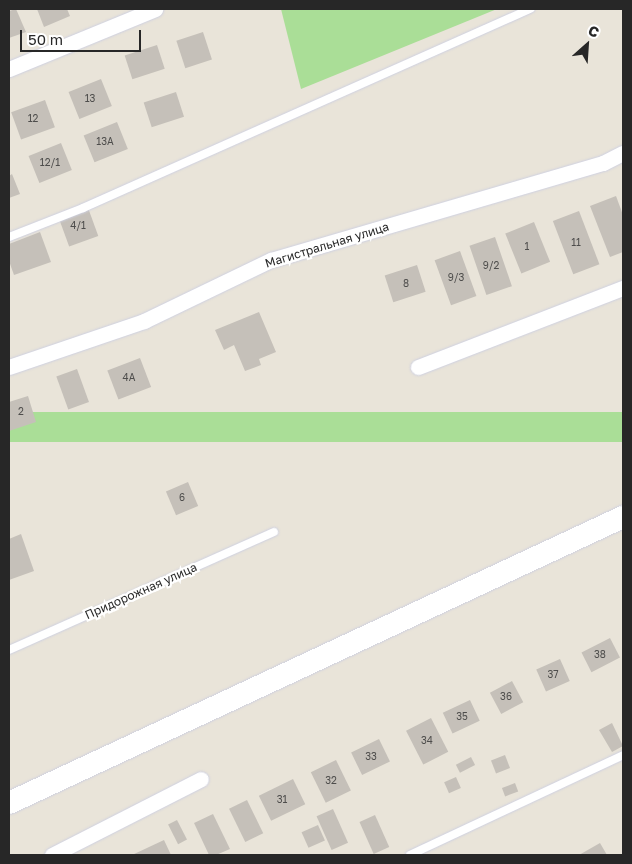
<!DOCTYPE html>
<meta charset="utf-8">
<style>
body{margin:0}
#map{position:relative;width:632px;height:864px;overflow:hidden;background:#e9e4d9;font-family:"Golos Text",sans-serif}
div>[style]{position:absolute}
.green>*{inset:0;background:#aade97;transform-origin:0 0}
.building>*{inset:0;background:#c5c0b9;transform-origin:0 0}
.roads{filter:drop-shadow(0 0 1px #ced0e0) drop-shadow(0 0 1px #ced0e0)}
.lane>*{height:8px;margin:-4px;padding:0 4px;transform-origin:4px;border-radius:4px;background:#fff}
.street>*{height:15px;margin:-7.5px;padding:0 7.5px;transform-origin:7.5px;border-radius:7.5px;background:#fff}
.secondary>*{height:22px;margin:-11px;padding:0 11px;transform-origin:11px;border-radius:11px;background:#fff}
span{translate:-50% -50%;white-space:nowrap;text-align:center;line-height:1.15;-webkit-text-stroke:4.5px #fff;paint-order:stroke}
.number-label{font-size:10px;color:#4e4d4c}
.number-label span{-webkit-text-stroke-width:0}
.street-label{font-size:12px;color:#272727}
.frame{position:absolute;inset:0;border:10px solid #272727;pointer-events:none}
.north{position:absolute;left:562px;top:20px;width:50px;height:50px;-webkit-text-stroke:4px #fff;paint-order:stroke;rotate:26deg;font-size:14px;font-weight:700;line-height:20px;text-align:center;color:#272727}
.north::after{content:'';display:block;margin:auto;width:18px;height:22px;background:#272727;clip-path:polygon(50% 0,100% 100%,50% 72%,0 100%)}
.scale{position:absolute;left:20px;top:30px;width:121px;height:22px;box-sizing:border-box;border:2px solid #272727;border-top:0;padding-left:6px;font-size:15px;line-height:18px;white-space:nowrap;color:#272727;-webkit-text-stroke:4px #fff;paint-order:stroke}
</style>
<div id="map">
<div class="green">
<i style="clip-path:polygon(281px 9px,497px 9px,301px 89px)"></i>
<i style="left:623px;top:412px;width:30px;height:674px;rotate:90deg"></i>
</div>
<div class="building">
<i style="clip-path:polygon(16px 9px,26px 32px,9px 38px,9px 11px)"></i>
<i style="clip-path:polygon(37px 9px,67px 9px,70px 16px,44px 27px)"></i>
<i style="left:203px;top:32px;width:29px;height:28px;rotate:72deg"></i>
<i style="left:157px;top:45px;width:25px;height:34px;rotate:72deg"></i>
<i style="left:101px;top:79px;width:29px;height:35px;rotate:68deg"></i>
<i style="left:176px;top:92px;width:26px;height:34px;rotate:72deg"></i>
<i style="left:45px;top:100px;width:29px;height:36px;rotate:70deg"></i>
<i style="left:117px;top:122px;width:29px;height:36px;rotate:68deg"></i>
<i style="left:61px;top:143px;width:29px;height:35px;rotate:68deg"></i>
<i style="clip-path:polygon(12px 174px,20px 194px,9px 198px,9px 176px)"></i>
<i style="clip-path:polygon(616px 196px,623px 215px,623px 252px,610px 257px,590px 206px)"></i>
<i style="left:87px;top:205px;width:33px;height:31px;rotate:70deg"></i>
<i style="left:579px;top:211px;width:57px;height:28px;rotate:69deg"></i>
<i style="left:534px;top:222px;width:43px;height:31px;rotate:68deg"></i>
<i style="clip-path:polygon(40px 232px,51px 262px,14px 275px,9px 261px,9px 244px)"></i>
<i style="left:495px;top:237px;width:52px;height:27px;rotate:71deg"></i>
<i style="left:460px;top:251px;width:48px;height:27px;rotate:70deg"></i>
<i style="left:417px;top:265px;width:28px;height:34px;rotate:72deg"></i>
<i style="clip-path:polygon(259px 312px,276px 352px,259px 359px,261px 365px,245px 371px,234px 345px,224px 350px,215px 330px)"></i>
<i style="left:140px;top:358px;width:31px;height:35px;rotate:69deg"></i>
<i style="left:77px;top:369px;width:35px;height:22px;rotate:70deg"></i>
<i style="clip-path:polygon(28px 396px,36px 422px,9px 431px,9px 402px)"></i>
<i style="left:188px;top:482px;width:26px;height:24px;rotate:67deg"></i>
<i style="clip-path:polygon(21px 534px,34px 571px,9px 580px,9px 539px)"></i>
<i style="left:610px;top:638px;width:22px;height:32px;rotate:63deg"></i>
<i style="left:560px;top:659px;width:24px;height:26px;rotate:66deg"></i>
<i style="left:512px;top:681px;width:24px;height:25px;rotate:62deg"></i>
<i style="left:470px;top:700px;width:23px;height:30px;rotate:65deg"></i>
<i style="left:431px;top:718px;width:38px;height:28px;rotate:63deg"></i>
<i style="clip-path:polygon(612px 723px,623px 746px,612px 752px,599px 730px)"></i>
<i style="left:379px;top:739px;width:25px;height:31px;rotate:64deg"></i>
<i style="left:505px;top:755px;width:14px;height:15px;rotate:69deg"></i>
<i style="left:471px;top:757px;width:9px;height:17px;rotate:63deg"></i>
<i style="left:336px;top:760px;width:34px;height:28px;rotate:64deg"></i>
<i style="left:456px;top:777px;width:12px;height:13px;rotate:66deg"></i>
<i style="left:293px;top:779px;width:28px;height:38px;rotate:64deg"></i>
<i style="left:515px;top:783px;width:9px;height:14px;rotate:69deg"></i>
<i style="left:247px;top:800px;width:37px;height:20px;rotate:64deg"></i>
<i style="left:333px;top:809px;width:37px;height:18px;rotate:66deg"></i>
<i style="clip-path:polygon(213px 814px,230px 849px,216px 855px,209px 855px,194px 823px)"></i>
<i style="left:375px;top:815px;width:35px;height:17px;rotate:66deg"></i>
<i style="left:177px;top:820px;width:22px;height:10px;rotate:63deg"></i>
<i style="left:318px;top:825px;width:17px;height:18px;rotate:66deg"></i>
<i style="clip-path:polygon(164px 840px,171px 855px,132px 855px)"></i>
<i style="clip-path:polygon(600px 843px,607px 855px,579px 855px)"></i>
</div>
<div class="roads">
<div class="lane">
<i style="left:9px;top:237px;width:79px;rotate:-21.4deg"></i>
<i style="left:83px;top:208px;width:490px;rotate:-24deg"></i>
<i style="left:9px;top:650px;width:290px;rotate:-24deg"></i>
<i style="left:410px;top:855px;width:235px;rotate:-25.1deg"></i>
</div>
<div class="street">
<i style="left:9px;top:69px;width:158px;rotate:-22.3deg"></i>
<i style="left:9px;top:367px;width:143px;rotate:-18.8deg"></i>
<i style="left:144px;top:321px;width:141px;rotate:-25.7deg"></i>
<i style="left:271px;top:260px;width:346px;rotate:-16.3deg"></i>
<i style="left:603px;top:163px;width:22px;rotate:-27deg"></i>
<i style="left:418px;top:367px;width:220px;rotate:-21.1deg"></i>
<i style="left:52px;top:855px;width:167px;rotate:-27deg"></i>
</div>
<div class="secondary">
<i style="left:9px;top:803px;width:677px;rotate:-24.98deg"></i>
</div>
</div>
<div class="number-label">
<span style="left:90px;top:99px">13</span>
<span style="left:33px;top:119px">12</span>
<span style="left:105px;top:142px">13А</span>
<span style="left:50px;top:163px">12/1</span>
<span style="left:78px;top:226px">4/1</span>
<span style="left:576px;top:243px">11</span>
<span style="left:527px;top:247px">1</span>
<span style="left:491px;top:266px">9/2</span>
<span style="left:456px;top:278px">9/3</span>
<span style="left:406px;top:284px">8</span>
<span style="left:129px;top:378px">4А</span>
<span style="left:21px;top:412px">2</span>
<span style="left:182px;top:498px">6</span>
<span style="left:600px;top:655px">38</span>
<span style="left:553px;top:675px">37</span>
<span style="left:506px;top:697px">36</span>
<span style="left:462px;top:717px">35</span>
<span style="left:427px;top:741px">34</span>
<span style="left:371px;top:757px">33</span>
<span style="left:331px;top:781px">32</span>
<span style="left:282px;top:800px">31</span>
</div>
<div class="street-label">
<span style="left:327px;top:245px;rotate:-17deg">Магистральная улица</span>
<span style="left:141px;top:591px;rotate:-24deg">Придорожная улица</span>
</div>
<div class="frame"></div>
<div class="north">С</div>
<div class="scale">50 m</div>
</div>
